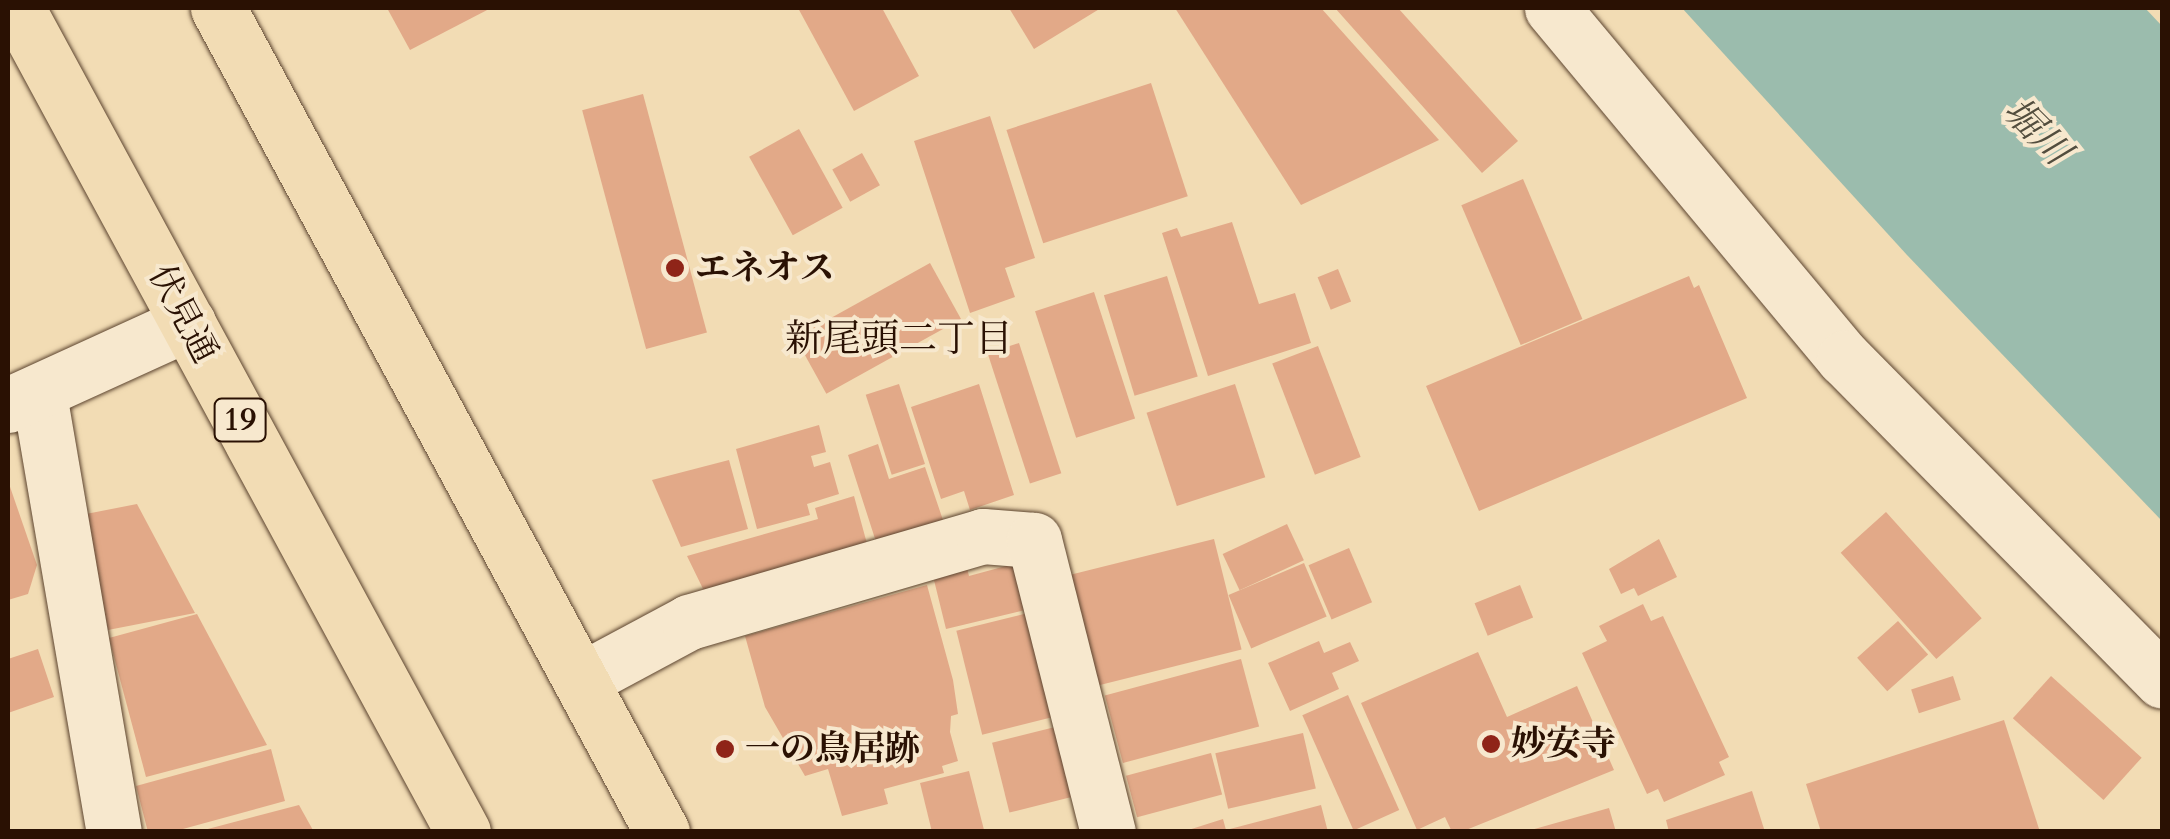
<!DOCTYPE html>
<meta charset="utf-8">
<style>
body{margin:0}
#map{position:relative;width:2170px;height:839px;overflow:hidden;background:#f2dcb4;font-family:Cardo,"Noto Serif JP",serif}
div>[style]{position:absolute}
.water>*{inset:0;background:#9bbcad}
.building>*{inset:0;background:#e2a988;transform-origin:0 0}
.roads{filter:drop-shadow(0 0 2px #5c442f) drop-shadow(0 0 2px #5c442f)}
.minor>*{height:55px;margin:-27.5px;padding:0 27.5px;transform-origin:27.5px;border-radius:27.5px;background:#f7e8ce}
.highway>*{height:55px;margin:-27.5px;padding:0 27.5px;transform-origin:27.5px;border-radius:27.5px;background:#f2dcb4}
.dots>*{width:28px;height:28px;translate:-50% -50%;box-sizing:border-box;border:5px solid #f7e8ce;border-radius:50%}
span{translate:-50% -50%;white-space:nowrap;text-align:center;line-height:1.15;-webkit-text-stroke:8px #f7e8ce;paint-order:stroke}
.shield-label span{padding:2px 8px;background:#f7e8ce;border:2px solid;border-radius:8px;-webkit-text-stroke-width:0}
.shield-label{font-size:32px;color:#2a1103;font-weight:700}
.poi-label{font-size:35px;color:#2a1103;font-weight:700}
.left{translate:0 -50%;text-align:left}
.street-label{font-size:35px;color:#2a1103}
.water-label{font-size:38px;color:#524d3e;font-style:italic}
.neighbourhood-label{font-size:38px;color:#2a1103}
.frame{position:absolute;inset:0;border:10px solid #2a1103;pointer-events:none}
</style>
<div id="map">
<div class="water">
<i style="clip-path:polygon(1682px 8px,2145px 8px,2162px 26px,2162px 521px,1907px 255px)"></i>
</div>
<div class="building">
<i style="clip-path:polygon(387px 8px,491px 8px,410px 50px)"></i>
<i style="clip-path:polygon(798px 8px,882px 8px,919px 76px,854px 111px)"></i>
<i style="clip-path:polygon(1009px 8px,1101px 8px,1034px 49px)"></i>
<i style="clip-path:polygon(1175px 8px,1321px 8px,1439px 140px,1301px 205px)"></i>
<i style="clip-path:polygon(1335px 8px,1398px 8px,1518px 141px,1482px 173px)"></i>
<i style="left:1151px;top:83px;width:119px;height:152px;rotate:72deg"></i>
<i style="left:643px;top:94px;width:247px;height:63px;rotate:75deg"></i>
<i style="clip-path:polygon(990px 116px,1035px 258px,1005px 268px,1015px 297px,970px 313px,914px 141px)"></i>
<i style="left:799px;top:129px;width:90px;height:57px;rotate:61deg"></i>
<i style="left:862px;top:153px;width:37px;height:34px;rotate:61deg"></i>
<i style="left:1523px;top:179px;width:152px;height:67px;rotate:67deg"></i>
<i style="clip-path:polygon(1232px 222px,1259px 304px,1295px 293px,1311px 343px,1208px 376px,1162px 233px,1177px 228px,1181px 237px)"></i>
<i style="left:930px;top:263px;width:64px;height:154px;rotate:61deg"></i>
<i style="left:1338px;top:269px;width:35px;height:22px;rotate:68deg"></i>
<i style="left:1167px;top:276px;width:105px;height:66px;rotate:73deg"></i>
<i style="clip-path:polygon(1689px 276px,1694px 288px,1699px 285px,1747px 398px,1479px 511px,1426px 386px)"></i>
<i style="left:1094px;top:292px;width:133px;height:62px;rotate:72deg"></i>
<i style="left:1019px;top:343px;width:137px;height:33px;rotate:72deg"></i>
<i style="left:1318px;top:346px;width:119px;height:49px;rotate:69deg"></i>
<i style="left:899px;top:384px;width:84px;height:35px;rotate:72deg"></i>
<i style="clip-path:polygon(979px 384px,1014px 495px,970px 510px,964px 491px,941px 499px,911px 407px)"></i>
<i style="left:1235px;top:384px;width:98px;height:93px;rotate:72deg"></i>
<i style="clip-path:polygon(819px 425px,826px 452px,811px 456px,814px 467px,830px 462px,839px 494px,807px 504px,810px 515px,757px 529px,736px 449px)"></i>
<i style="clip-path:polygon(878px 444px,889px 479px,925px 467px,945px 526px,878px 548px,848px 455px)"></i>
<i style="clip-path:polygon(729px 460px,748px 529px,681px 547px,652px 480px)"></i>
<i style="clip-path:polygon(8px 481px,37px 565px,28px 594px,8px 600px)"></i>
<i style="clip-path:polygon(854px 496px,869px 551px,706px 595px,687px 556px,818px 519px,815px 508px)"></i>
<i style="clip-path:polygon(137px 504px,195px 613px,108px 630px,86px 514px)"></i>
<i style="left:1886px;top:512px;width:143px;height:61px;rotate:48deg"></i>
<i style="left:1287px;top:524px;width:40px;height:71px;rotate:65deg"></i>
<i style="left:1214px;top:539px;width:114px;height:149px;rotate:76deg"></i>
<i style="clip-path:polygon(1659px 539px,1677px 577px,1638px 596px,1634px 588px,1621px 594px,1609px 569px)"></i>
<i style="left:1349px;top:548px;width:59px;height:44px;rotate:67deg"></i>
<i style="clip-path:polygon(1017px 563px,1029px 609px,946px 629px,932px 572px,966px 564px,969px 576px)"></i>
<i style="left:1304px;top:563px;width:58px;height:82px;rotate:67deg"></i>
<i style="clip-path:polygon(927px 585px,953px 680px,958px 714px,951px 716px,950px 732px,958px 761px,942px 766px,944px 773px,884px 789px,888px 804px,842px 816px,828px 769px,805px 776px,765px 707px,745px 636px)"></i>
<i style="left:1520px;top:585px;width:35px;height:49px;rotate:68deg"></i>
<i style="clip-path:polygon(1643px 604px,1651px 621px,1663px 616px,1729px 757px,1719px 762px,1725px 775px,1664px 802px,1658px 789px,1647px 794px,1582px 653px,1607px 641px,1599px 626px)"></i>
<i style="left:1032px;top:612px;width:107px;height:78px;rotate:76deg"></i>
<i style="clip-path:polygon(197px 614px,267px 745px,146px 777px,109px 638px)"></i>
<i style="left:1898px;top:621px;width:45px;height:55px;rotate:48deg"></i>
<i style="clip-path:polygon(1319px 641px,1324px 653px,1350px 642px,1359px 661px,1332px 673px,1339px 689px,1290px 711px,1268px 663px)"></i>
<i style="clip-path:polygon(38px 649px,54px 697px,8px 713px,8px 659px)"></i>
<i style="clip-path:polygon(1478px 652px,1507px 717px,1577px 686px,1614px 770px,1461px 832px,1452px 832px,1445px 817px,1417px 830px,1361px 703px)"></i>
<i style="left:1241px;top:659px;width:70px;height:141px;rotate:75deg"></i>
<i style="left:1953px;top:676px;width:25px;height:44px;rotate:72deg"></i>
<i style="left:2051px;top:676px;width:122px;height:57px;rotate:42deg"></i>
<i style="left:1348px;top:695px;width:126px;height:50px;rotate:66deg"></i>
<i style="clip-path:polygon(2004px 720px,2040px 832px,1821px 832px,1806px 784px)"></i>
<i style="left:1059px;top:726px;width:72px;height:69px;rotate:76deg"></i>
<i style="left:1303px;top:733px;width:57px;height:90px;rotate:77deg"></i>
<i style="clip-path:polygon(271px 749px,285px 801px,172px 832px,148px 832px,136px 786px)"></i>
<i style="left:1211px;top:753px;width:43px;height:88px;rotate:75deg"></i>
<i style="clip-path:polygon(969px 771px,984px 830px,932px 832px,920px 783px)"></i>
<i style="clip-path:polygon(1752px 791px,1765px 832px,1669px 832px,1666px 820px)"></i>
<i style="clip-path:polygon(299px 805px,314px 832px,204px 832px,204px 830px)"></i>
<i style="clip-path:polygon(1321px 805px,1328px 832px,1182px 832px,1223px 819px,1226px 830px)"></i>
<i style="clip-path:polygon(1609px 808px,1616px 832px,1531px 832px,1531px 830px)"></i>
</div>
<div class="roads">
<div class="minor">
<i style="left:1552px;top:8px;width:456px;rotate:50.2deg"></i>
<i style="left:1844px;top:358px;width:453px;rotate:45.4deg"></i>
<i style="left:39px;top:394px;width:444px;rotate:80.3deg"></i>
<i style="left:8px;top:405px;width:198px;rotate:-24.5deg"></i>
<i style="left:581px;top:680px;width:123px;rotate:-28.2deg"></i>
<i style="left:689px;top:622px;width:306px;rotate:-16.3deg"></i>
<i style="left:983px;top:536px;width:51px;rotate:4.5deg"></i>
<i style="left:1034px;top:540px;width:301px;rotate:75.8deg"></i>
</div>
<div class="highway">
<i style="left:17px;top:8px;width:937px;rotate:61.57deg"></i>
<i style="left:218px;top:8px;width:936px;rotate:61.68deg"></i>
</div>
</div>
<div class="dots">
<i style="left:675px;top:268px;background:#8f2418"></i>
<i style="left:1491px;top:744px;background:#8f2418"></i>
<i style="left:725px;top:749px;background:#8f2418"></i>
</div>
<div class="shield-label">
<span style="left:240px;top:420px">19</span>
</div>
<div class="poi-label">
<span class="left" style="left:695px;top:268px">エネオス</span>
<span class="left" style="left:1511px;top:744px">妙安寺</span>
<span class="left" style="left:745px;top:749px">一の鳥居跡</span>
</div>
<div class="street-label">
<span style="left:183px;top:314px;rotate:62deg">伏見通</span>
</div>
<div class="water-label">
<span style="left:2036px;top:132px;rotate:45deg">堀川</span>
</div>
<div class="neighbourhood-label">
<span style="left:899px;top:340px">新尾頭二丁目</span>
</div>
<div class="frame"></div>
</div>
